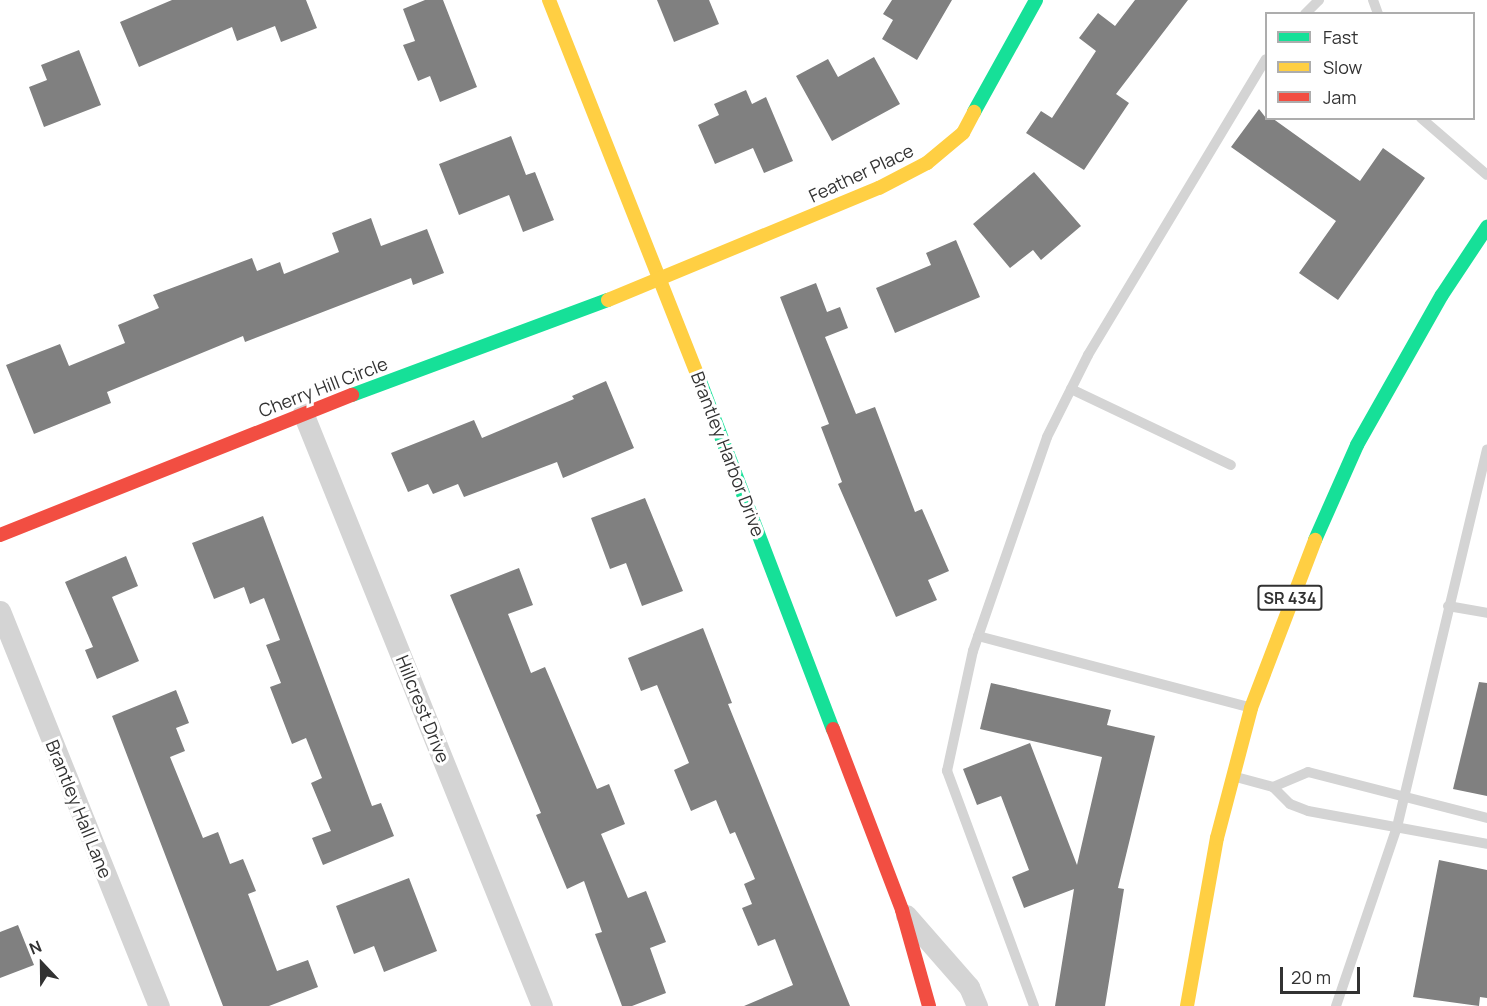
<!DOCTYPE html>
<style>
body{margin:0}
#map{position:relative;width:1487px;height:1006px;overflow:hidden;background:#fff;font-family:Manrope,sans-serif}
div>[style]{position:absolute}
.building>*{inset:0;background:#808080}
.lane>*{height:10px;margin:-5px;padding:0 5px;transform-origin:5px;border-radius:5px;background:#d4d4d4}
.street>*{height:21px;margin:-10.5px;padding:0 10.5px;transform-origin:10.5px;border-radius:10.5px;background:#d4d4d4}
.fast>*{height:14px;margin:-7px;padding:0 7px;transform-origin:7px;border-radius:7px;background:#16e098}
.slow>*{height:14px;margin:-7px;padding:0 7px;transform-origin:7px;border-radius:7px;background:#ffcf43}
.jam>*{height:14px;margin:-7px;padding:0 7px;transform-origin:7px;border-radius:7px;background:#f24e42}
span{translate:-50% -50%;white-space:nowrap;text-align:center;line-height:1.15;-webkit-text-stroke:6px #fff;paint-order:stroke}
.shield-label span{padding:2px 4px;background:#fff;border:2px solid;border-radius:4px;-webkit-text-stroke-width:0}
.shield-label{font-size:16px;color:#323232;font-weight:700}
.street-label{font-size:18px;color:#323232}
.legend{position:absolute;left:1265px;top:12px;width:210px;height:108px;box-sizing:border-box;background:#fff;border:2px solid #adadad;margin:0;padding:8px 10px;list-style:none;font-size:18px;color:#323232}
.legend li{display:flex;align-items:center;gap:12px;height:30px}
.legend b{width:30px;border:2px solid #adadad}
.north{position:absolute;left:12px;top:934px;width:60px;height:60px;-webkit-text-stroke:4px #fff;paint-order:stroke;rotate:338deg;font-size:16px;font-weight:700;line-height:24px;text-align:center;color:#323232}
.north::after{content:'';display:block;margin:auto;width:21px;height:27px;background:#323232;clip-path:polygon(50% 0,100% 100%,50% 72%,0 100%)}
.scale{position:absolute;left:1280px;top:967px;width:80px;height:27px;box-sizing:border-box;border:3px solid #323232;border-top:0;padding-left:8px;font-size:18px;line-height:21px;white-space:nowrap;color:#323232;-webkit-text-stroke:4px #fff;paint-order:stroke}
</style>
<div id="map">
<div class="building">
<i style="clip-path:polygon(172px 0,306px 0,317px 28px,281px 42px,275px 26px,237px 41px,232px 27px,139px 67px,120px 22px)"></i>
<i style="clip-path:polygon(425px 0,443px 0,477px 87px,440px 102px,430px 76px,418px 81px,403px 45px,415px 41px,403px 9px)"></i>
<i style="clip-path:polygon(657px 0,709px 0,719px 24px,674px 42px)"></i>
<i style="clip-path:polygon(892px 0,952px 0,917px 60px,882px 39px,893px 20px,883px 14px)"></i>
<i style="clip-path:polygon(1135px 0,1188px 0,1116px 94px,1129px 103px,1084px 170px,1026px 133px,1041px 111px,1052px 118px,1096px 51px,1079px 38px,1098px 13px,1115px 26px)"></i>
<i style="clip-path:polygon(79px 50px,101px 105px,44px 127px,29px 87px,47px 80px,41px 65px)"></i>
<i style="clip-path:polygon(874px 57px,900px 104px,832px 141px,796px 76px,828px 59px,838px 77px)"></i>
<i style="clip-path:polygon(746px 90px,752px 104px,766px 97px,793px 161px,764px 173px,753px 148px,715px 164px,698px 125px,719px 115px,714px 104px)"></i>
<i style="clip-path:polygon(1259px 109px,1266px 118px,1272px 118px,1360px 181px,1383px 148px,1425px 178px,1338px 300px,1299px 273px,1336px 221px,1231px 147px)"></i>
<i style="clip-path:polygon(511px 136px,526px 175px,535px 172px,554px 220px,523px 232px,509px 195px,459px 215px,439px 164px)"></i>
<i style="clip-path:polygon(1034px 172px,1081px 226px,1041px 260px,1033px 250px,1010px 268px,973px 224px)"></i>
<i style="clip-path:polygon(371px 218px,381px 246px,427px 229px,444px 273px,413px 285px,411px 278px,245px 342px,243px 336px,107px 392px,111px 403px,34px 434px,6px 365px,60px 344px,69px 366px,125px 343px,118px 325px,159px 308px,153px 295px,252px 258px,257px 271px,280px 262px,284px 274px,339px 252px,332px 233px)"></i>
<i style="clip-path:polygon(956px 240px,980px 297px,895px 333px,876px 288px,931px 265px,926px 253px)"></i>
<i style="clip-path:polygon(816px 283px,827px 312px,840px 307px,848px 328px,825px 337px,856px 414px,875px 407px,915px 512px,922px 509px,949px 571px,928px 580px,937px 600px,896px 617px,838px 484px,842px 482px,821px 427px,829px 424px,780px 297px)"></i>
<i style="clip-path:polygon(606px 381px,634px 448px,563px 478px,557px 462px,464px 497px,458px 484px,433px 494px,428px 484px,408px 492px,391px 453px,474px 420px,482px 438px,574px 399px,572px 396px)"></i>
<i style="clip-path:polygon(645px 498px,683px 591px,642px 606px,626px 563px,610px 569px,591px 518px)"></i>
<i style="clip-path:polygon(263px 516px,372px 806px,381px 803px,394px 836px,323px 865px,312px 838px,331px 831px,311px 783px,322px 778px,306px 738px,292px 744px,270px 687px,281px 683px,266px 645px,280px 640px,264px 598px,250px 604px,244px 587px,214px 599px,192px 543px)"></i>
<i style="clip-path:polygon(126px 556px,138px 586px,112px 597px,139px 661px,97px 679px,85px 650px,93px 647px,65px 582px)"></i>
<i style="clip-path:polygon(519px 568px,533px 605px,508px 614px,531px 673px,545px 667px,597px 789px,609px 784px,625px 824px,601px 834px,628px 898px,646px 891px,666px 942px,650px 948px,666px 993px,632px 1006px,622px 1006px,595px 934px,602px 932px,584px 881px,567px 889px,536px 815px,541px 813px,450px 595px)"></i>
<i style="clip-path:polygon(703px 628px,732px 703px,728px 704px,850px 1006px,744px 1006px,793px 985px,775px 939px,758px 946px,742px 908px,752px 904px,744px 884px,755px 879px,735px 832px,730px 834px,716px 800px,691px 811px,674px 770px,689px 763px,657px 685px,641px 691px,628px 658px)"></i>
<i style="clip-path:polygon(1479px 682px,1487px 683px,1487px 796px,1453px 789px)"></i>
<i style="clip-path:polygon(991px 683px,1111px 710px,1107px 725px,1155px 736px,1118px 888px,1124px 889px,1105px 1006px,1055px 1006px,1074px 889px,1024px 908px,1012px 877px,1029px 870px,1001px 796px,977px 805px,963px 769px,1030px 743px,1077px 865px,1102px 757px,980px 729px)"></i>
<i style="clip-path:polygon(176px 690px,189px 723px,176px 728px,185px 751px,170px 757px,203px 838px,218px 832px,230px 864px,243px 859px,256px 891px,248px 894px,277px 971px,308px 960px,318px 987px,269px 1006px,223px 1006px,112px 716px)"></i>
<i style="clip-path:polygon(1439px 860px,1487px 870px,1487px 998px,1480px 997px,1479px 1006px,1413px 997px)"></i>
<i style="clip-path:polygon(409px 878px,437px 951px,384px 972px,374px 946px,354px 954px,336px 906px)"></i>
<i style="clip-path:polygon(18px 925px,34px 965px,0 978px,0 932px)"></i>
</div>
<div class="lane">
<i style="left:1373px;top:0;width:15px;rotate:70deg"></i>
<i style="left:1305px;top:14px;width:20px;rotate:-45deg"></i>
<i style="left:1421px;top:118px;width:87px;rotate:40.8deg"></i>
<i style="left:1071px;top:389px;width:177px;rotate:25.4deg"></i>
<i style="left:1448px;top:606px;width:40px;rotate:10deg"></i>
<i style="left:978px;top:636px;width:279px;rotate:14.7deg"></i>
<i style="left:1236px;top:777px;width:38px;rotate:15deg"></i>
<i style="left:1273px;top:787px;width:24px;rotate:45deg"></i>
<i style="left:1290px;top:804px;width:19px;rotate:21deg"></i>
<i style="left:1308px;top:811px;width:182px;rotate:10.4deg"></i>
<i style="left:1273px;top:787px;width:38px;rotate:-23deg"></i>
<i style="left:1308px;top:772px;width:185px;rotate:14.4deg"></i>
<i style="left:1034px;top:1006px;width:251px;rotate:-110.3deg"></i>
<i style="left:947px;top:771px;width:123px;rotate:-77.8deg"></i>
<i style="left:973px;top:651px;width:226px;rotate:-70.9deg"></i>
<i style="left:1047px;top:437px;width:92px;rotate:-63.4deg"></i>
<i style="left:1088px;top:355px;width:345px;rotate:-59deg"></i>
<i style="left:1336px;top:1006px;width:189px;rotate:-71.2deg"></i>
<i style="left:1397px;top:827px;width:388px;rotate:-76.6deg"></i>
</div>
<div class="street">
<i style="left:303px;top:413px;width:639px;rotate:68.05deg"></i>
<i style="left:0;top:611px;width:426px;rotate:68.1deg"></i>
<i style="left:906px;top:915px;width:96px;rotate:48.8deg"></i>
<i style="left:969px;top:987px;width:21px;rotate:67deg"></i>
</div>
<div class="fast">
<i style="left:974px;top:112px;width:128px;rotate:-61deg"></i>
<i style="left:698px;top:376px;width:378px;rotate:69.1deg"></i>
<i style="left:352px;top:395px;width:273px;rotate:-20.4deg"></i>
<i style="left:1315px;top:540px;width:104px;rotate:-66.1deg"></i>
<i style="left:1357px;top:445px;width:172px;rotate:-60.5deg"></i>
<i style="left:1442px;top:295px;width:82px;rotate:-56.5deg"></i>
</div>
<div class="slow">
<i style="left:549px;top:0;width:404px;rotate:68.4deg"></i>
<i style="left:608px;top:300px;width:293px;rotate:-22.5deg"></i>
<i style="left:879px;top:188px;width:54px;rotate:-27.5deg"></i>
<i style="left:927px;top:163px;width:47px;rotate:-39.8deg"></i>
<i style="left:963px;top:133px;width:24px;rotate:-62deg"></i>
<i style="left:1187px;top:1006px;width:171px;rotate:-79.9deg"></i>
<i style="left:1217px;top:838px;width:134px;rotate:-75.3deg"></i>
<i style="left:1251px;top:708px;width:180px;rotate:-69.1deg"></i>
</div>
<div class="jam">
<i style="left:0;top:535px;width:379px;rotate:-21.7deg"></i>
<i style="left:833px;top:729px;width:194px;rotate:69.1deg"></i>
<i style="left:902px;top:910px;width:100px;rotate:74.3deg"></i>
</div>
<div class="shield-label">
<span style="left:1290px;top:598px">SR 434</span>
</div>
<div class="street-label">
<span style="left:861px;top:173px;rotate:-25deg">Feather Place</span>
<span style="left:323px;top:387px;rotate:-21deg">Cherry Hill Circle</span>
<span style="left:728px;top:454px;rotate:69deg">Brantley Harbor Drive</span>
<span style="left:423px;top:709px;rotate:68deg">Hillcrest Drive</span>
<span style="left:79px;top:809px;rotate:68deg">Brantley Hall Lane</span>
</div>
<ul class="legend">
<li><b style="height:8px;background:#16e098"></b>Fast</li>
<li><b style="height:8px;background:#ffcf43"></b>Slow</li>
<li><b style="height:8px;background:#f24e42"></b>Jam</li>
</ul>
<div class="north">N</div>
<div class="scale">20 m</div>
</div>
